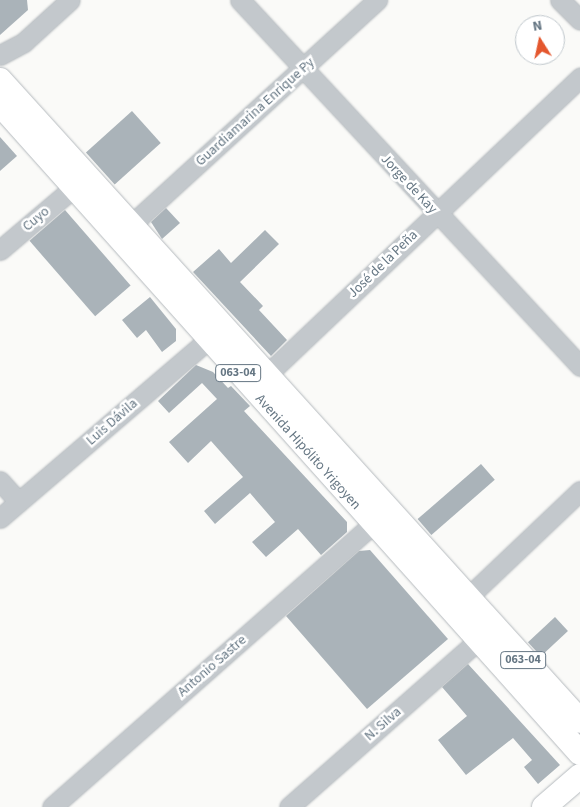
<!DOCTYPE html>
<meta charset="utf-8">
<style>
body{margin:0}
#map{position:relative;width:580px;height:807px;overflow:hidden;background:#fafaf8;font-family:"Source Sans 3",sans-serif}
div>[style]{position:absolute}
.building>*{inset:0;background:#aab3b9;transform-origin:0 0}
.roads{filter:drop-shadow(0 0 1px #b5babe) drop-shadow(0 0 1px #b5babe)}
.minor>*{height:19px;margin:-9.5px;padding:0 9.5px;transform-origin:9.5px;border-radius:9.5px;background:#c3c8cc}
.major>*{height:24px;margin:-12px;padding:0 12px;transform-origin:12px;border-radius:12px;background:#fff}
span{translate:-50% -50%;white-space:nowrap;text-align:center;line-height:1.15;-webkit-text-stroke:5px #fff;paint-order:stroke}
.shield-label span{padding:1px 4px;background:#fff;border:1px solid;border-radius:4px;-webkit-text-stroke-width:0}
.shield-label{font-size:12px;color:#657683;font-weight:700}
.street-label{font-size:14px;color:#657683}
.north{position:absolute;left:515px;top:15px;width:50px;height:50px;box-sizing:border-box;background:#fff;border:1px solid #c1c8cd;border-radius:50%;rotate:350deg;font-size:14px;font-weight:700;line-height:20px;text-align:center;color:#657683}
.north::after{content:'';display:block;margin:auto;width:18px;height:22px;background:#e4572e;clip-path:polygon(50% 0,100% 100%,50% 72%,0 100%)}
</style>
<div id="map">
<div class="building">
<i style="clip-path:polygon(0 0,27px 0,28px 10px,0 35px)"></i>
<i style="left:132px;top:111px;width:43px;height:62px;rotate:48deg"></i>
<i style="clip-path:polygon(0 137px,17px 156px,0 171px)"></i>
<i style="clip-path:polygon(166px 208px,180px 223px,162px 239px,151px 222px)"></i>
<i style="left:65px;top:210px;width:100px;height:47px;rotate:49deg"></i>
<i style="clip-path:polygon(265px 230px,279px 244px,240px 282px,263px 306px,259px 310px,287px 340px,271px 356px,193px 272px,219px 249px,231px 263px)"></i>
<i style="clip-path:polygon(150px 297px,176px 329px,176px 341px,162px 352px,146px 330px,137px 338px,122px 320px)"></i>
<i style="clip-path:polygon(196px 365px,213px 372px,228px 388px,231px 386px,250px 406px,244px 411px,347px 522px,347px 532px,321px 555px,298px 529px,266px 557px,252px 542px,275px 522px,250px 493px,215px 524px,204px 511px,243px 477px,211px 441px,188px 463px,169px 442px,217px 399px,202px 383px,169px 413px,158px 401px)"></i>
<i style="left:481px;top:464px;width:21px;height:84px;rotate:49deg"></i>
<i style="clip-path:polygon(370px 550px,448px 639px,367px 709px,286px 616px,359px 551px)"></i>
<i style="left:555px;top:617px;width:19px;height:37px;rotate:47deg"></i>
<i style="clip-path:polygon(468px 664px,560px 765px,538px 784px,524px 767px,532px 760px,513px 738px,466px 775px,438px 740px,467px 716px,442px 687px)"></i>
</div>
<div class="roads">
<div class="minor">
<i style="left:240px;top:0;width:500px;rotate:47.1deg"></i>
<i style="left:560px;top:0;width:28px;rotate:45deg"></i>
<i style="left:0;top:55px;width:27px;rotate:-28deg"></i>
<i style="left:24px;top:42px;width:62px;rotate:-42.4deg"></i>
<i style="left:133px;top:223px;width:331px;rotate:-42.4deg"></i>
<i style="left:0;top:250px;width:96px;rotate:-40.3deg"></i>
<i style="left:256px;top:385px;width:447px;rotate:-43.5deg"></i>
<i style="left:0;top:481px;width:28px;rotate:48deg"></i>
<i style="left:0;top:518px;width:289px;rotate:-40.6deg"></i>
<i style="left:466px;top:599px;width:157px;rotate:-43.5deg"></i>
<i style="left:52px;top:807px;width:428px;rotate:-41.4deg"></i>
<i style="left:289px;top:807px;width:251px;rotate:-41.4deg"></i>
</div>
<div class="major">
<i style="left:0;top:80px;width:864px;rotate:47.86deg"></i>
<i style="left:0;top:104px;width:870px;rotate:48.21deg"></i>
<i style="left:544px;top:807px;width:48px;rotate:-40.7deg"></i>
</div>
</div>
<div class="shield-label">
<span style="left:238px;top:373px">063-04</span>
<span style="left:523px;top:660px">063-04</span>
</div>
<div class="street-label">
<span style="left:255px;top:112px;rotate:-42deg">Guardiamarina Enrique Py</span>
<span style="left:409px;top:184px;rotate:47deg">Jorge de Kay</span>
<span style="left:36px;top:219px;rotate:-40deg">Cuyo</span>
<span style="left:383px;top:264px;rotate:-44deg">José de la Peña</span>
<span style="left:112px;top:422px;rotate:-41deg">Luis Dávila</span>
<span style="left:308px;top:452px;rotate:48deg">Avenida Hipólito Yrigoyen</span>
<span style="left:212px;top:666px;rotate:-41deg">Antonio Sastre</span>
<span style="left:383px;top:724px;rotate:-41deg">N. Silva</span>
</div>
<div class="north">N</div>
</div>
